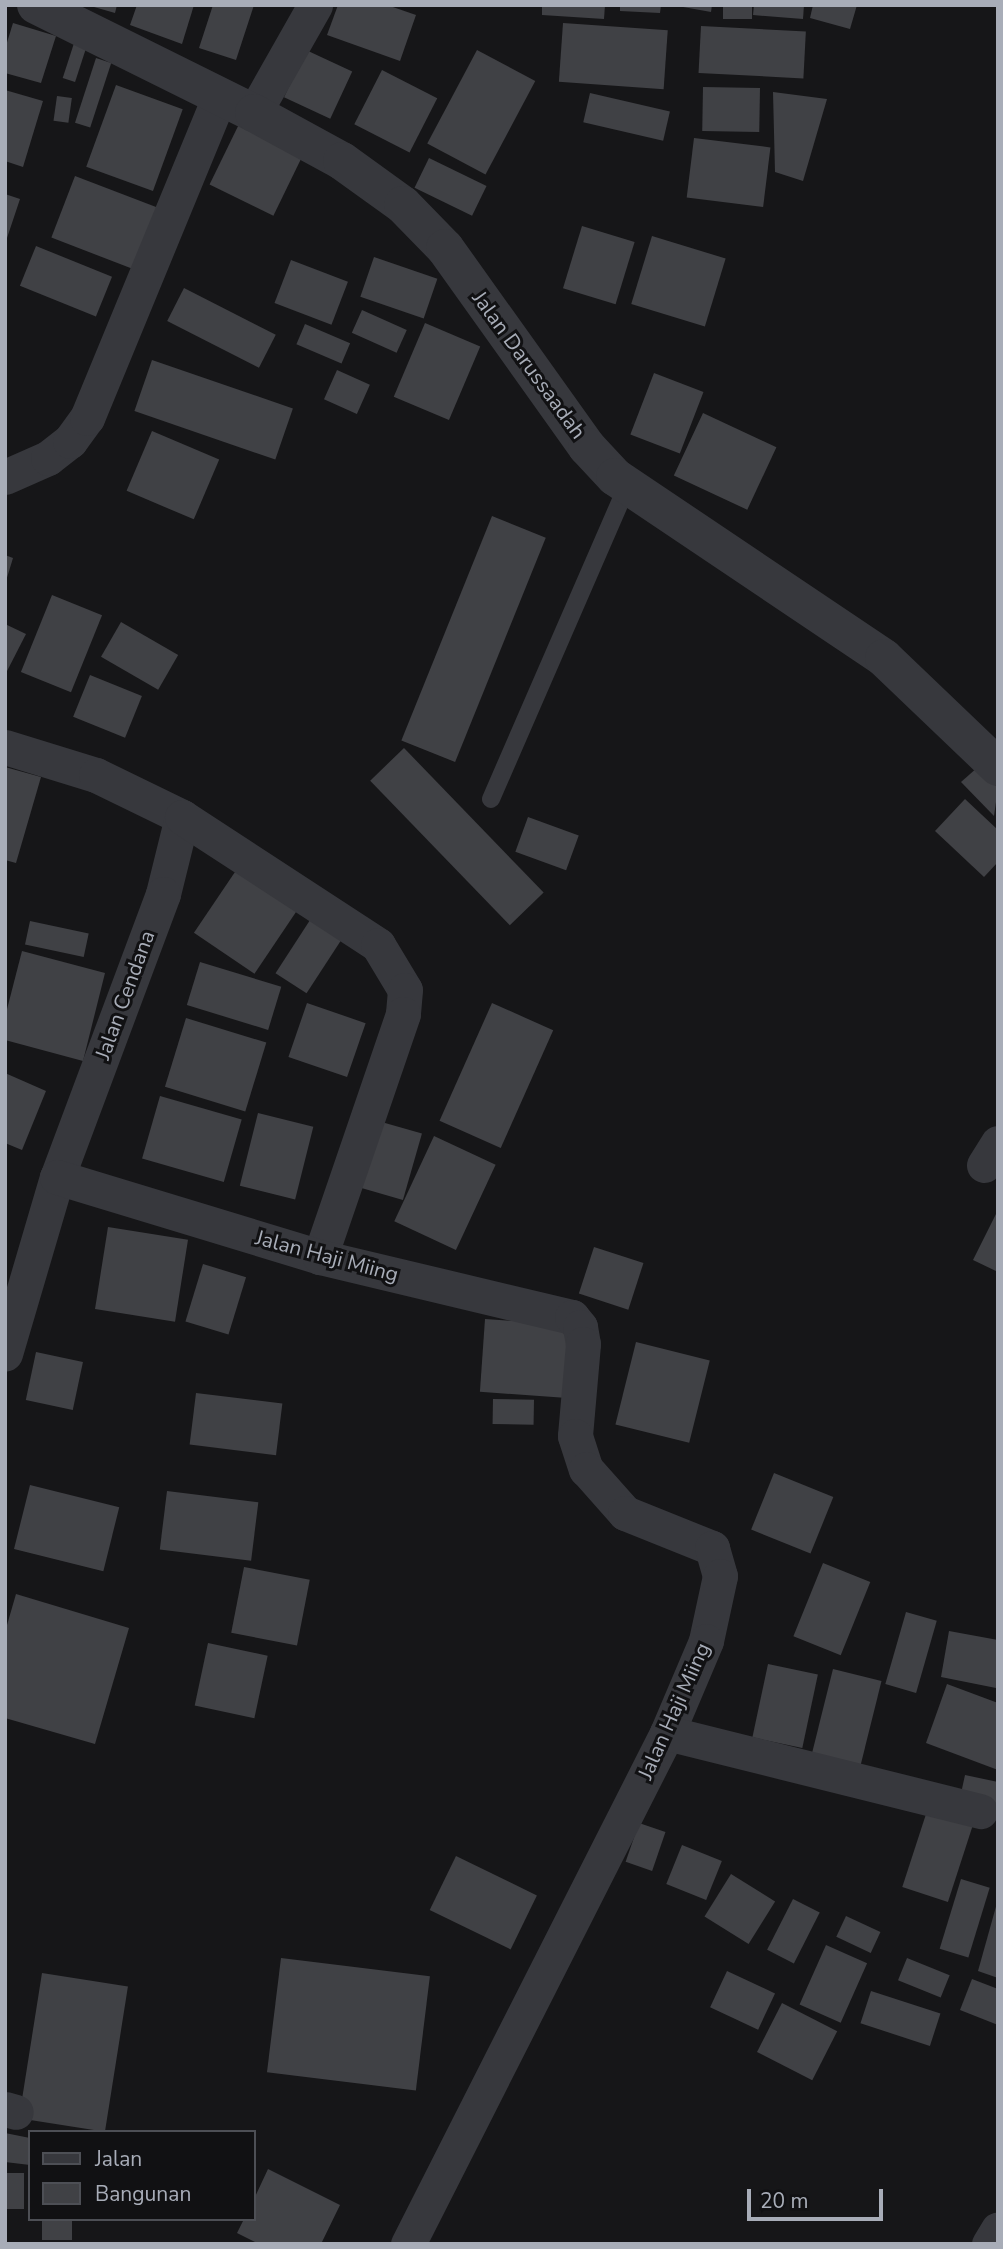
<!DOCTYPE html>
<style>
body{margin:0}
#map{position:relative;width:1003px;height:2249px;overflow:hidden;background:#161618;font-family:"Nunito Sans",sans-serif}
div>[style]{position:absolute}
.building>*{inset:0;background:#404145;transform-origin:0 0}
.service>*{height:18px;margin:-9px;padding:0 9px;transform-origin:9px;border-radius:9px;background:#37383d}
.minor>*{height:35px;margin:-17.5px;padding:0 17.5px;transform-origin:17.5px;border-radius:17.5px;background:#37383d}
.tertiary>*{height:38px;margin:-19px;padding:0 19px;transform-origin:19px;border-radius:19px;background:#37383d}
span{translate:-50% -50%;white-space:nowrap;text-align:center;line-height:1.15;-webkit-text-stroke:6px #111113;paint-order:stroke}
.street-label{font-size:21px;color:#a8adb8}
.frame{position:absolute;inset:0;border:7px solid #a8adb8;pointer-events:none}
.legend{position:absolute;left:28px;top:2130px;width:228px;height:91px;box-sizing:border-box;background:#111113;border:2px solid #4d4f55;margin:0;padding:9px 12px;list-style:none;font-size:21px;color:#a8adb8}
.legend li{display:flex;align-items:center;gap:14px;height:35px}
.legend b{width:35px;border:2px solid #4d4f55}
.scale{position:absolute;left:747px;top:2189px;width:136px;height:32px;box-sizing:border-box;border:4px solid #a8adb8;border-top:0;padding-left:9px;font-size:21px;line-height:24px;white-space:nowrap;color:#a8adb8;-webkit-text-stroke:5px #111113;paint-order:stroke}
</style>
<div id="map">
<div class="building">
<i style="clip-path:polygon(87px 5px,117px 5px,115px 13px)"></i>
<i style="clip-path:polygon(137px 5px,194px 5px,182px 44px,130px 25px)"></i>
<i style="clip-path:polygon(213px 5px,254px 5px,236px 60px,199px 48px)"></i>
<i style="clip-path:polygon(338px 5px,387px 5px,416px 15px,400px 61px,327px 35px)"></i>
<i style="clip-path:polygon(542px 5px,605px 5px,604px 19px,542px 15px)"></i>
<i style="clip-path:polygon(620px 5px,661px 5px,660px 13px,620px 11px)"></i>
<i style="clip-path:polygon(672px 5px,712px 5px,711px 12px)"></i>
<i style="left:723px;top:5px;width:29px;height:14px"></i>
<i style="clip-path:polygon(754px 5px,804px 5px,803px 19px,753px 15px)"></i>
<i style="clip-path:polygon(813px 5px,857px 5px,850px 29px,810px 18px)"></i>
<i style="clip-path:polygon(13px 23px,56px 36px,41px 83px,5px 73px,5px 49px)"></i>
<i style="left:563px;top:23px;width:105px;height:59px;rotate:4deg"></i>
<i style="left:701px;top:26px;width:105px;height:47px;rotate:3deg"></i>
<i style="left:76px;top:37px;width:13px;height:43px;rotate:18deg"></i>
<i style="left:306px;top:50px;width:51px;height:52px;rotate:25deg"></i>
<i style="left:477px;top:50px;width:66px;height:106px;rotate:28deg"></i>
<i style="left:96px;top:58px;width:16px;height:68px;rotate:18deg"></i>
<i style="left:382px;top:70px;width:62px;height:61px;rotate:27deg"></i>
<i style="left:116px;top:85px;width:71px;height:87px;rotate:20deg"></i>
<i style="left:703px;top:87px;width:57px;height:44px;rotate:1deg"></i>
<i style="clip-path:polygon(5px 90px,43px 101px,23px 167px,5px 161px)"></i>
<i style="clip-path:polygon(773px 92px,827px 99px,803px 181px,775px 172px)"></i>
<i style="left:590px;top:93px;width:82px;height:30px;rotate:13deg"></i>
<i style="left:57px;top:96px;width:15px;height:25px;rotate:8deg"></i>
<i style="left:242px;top:118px;width:71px;height:74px;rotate:26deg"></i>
<i style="left:694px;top:138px;width:77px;height:60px;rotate:7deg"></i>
<i style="left:429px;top:158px;width:64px;height:33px;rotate:26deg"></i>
<i style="left:75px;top:176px;width:91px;height:66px;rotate:21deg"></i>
<i style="clip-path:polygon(5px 194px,20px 199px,6px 241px,5px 241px)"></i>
<i style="left:582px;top:226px;width:55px;height:65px;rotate:17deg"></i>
<i style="left:652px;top:236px;width:77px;height:71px;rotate:17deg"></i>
<i style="left:36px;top:246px;width:82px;height:43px;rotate:22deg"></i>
<i style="left:374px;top:257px;width:67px;height:42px;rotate:19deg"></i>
<i style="left:291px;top:260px;width:61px;height:46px;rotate:21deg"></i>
<i style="left:184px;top:288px;width:103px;height:37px;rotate:27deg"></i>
<i style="left:362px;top:310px;width:49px;height:25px;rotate:24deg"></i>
<i style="left:425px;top:323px;width:60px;height:80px;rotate:23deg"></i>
<i style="left:305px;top:324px;width:49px;height:22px;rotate:23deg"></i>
<i style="left:152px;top:360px;width:149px;height:54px;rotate:19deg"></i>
<i style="left:337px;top:370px;width:36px;height:32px;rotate:24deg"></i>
<i style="left:654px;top:373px;width:53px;height:66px;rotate:21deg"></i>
<i style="left:703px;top:413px;width:81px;height:69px;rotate:25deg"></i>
<i style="left:152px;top:431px;width:73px;height:65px;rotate:23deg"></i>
<i style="left:492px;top:516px;width:58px;height:242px;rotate:22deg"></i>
<i style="clip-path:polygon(5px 555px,13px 558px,6px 581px,5px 581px)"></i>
<i style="left:52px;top:595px;width:54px;height:83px;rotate:22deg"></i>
<i style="left:121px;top:622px;width:66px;height:40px;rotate:30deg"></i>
<i style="clip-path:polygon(5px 624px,26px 634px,5px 675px)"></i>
<i style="left:90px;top:675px;width:56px;height:45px;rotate:22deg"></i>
<i style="left:404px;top:748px;width:201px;height:47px;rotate:46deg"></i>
<i style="clip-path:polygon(5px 767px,41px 777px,16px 863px,5px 860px)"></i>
<i style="clip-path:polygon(978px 767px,998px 788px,994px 816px,961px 782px)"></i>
<i style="clip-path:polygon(965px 799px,998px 830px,998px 862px,984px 877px,935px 831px)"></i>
<i style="left:528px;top:817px;width:54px;height:37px;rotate:20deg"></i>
<i style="left:237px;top:869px;width:73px;height:77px;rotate:34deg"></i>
<i style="left:312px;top:917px;width:37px;height:67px;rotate:33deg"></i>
<i style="left:30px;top:921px;width:60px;height:24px;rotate:12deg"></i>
<i style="clip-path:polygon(22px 951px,105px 973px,83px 1061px,5px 1040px,5px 1017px)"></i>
<i style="left:200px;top:962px;width:85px;height:45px;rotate:17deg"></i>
<i style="left:307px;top:1003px;width:62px;height:57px;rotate:19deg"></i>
<i style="left:492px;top:1003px;width:67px;height:129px;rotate:24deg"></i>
<i style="left:186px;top:1018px;width:84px;height:72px;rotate:17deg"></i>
<i style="clip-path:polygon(5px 1073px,46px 1091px,22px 1150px,5px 1143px)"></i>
<i style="left:160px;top:1096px;width:85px;height:65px;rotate:16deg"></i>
<i style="left:258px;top:1113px;width:57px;height:75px;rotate:14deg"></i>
<i style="left:371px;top:1119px;width:53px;height:69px;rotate:16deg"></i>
<i style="left:434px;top:1136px;width:68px;height:94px;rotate:25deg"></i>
<i style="clip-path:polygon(998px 1210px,998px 1272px,973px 1260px)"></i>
<i style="left:108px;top:1227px;width:81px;height:83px;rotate:9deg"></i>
<i style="left:594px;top:1247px;width:52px;height:49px;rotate:18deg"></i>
<i style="left:203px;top:1264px;width:45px;height:60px;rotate:17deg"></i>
<i style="left:485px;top:1319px;width:91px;height:73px;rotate:4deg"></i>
<i style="left:636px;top:1342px;width:76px;height:85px;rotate:14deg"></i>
<i style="left:36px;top:1352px;width:48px;height:49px;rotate:12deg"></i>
<i style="left:196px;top:1393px;width:87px;height:52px;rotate:7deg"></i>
<i style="left:493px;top:1399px;width:41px;height:25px;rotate:1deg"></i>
<i style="left:774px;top:1473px;width:64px;height:61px;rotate:22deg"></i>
<i style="left:30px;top:1485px;width:92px;height:66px;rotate:14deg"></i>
<i style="left:167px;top:1491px;width:92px;height:59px;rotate:7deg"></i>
<i style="left:823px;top:1563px;width:51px;height:79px;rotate:22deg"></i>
<i style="left:244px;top:1567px;width:67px;height:67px;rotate:11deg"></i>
<i style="clip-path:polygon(16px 1594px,129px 1628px,95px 1744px,5px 1718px,5px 1632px)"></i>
<i style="left:906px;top:1612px;width:32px;height:75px;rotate:16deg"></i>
<i style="clip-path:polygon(949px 1631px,998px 1640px,996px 1688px,941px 1677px)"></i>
<i style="left:208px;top:1643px;width:61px;height:64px;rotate:12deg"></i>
<i style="left:768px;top:1664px;width:51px;height:75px;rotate:12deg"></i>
<i style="left:833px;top:1669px;width:50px;height:91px;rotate:14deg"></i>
<i style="clip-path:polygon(947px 1684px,998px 1703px,998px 1770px,926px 1743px)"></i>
<i style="clip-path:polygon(965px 1775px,998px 1782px,998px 1807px,960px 1798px)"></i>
<i style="left:927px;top:1811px;width:48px;height:80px;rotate:18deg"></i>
<i style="left:639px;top:1823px;width:28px;height:41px;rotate:19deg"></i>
<i style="left:682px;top:1845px;width:43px;height:42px;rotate:22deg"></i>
<i style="left:456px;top:1856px;width:90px;height:60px;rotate:26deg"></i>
<i style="left:731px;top:1874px;width:52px;height:50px;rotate:32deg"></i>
<i style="left:961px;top:1879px;width:30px;height:73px;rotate:17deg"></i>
<i style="left:793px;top:1899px;width:30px;height:57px;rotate:27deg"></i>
<i style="clip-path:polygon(997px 1903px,998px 1903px,998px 1978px,978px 1971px)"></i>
<i style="left:846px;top:1916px;width:38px;height:23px;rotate:25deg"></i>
<i style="left:826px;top:1945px;width:45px;height:65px;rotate:24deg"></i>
<i style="left:281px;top:1958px;width:150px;height:115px;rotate:7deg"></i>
<i style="left:907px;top:1958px;width:46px;height:24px;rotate:22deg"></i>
<i style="left:727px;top:1971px;width:53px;height:40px;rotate:25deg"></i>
<i style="left:42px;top:1973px;width:87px;height:147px;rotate:9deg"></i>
<i style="clip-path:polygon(972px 1979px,998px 1989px,998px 2025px,960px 2010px)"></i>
<i style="left:871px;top:1991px;width:73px;height:34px;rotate:18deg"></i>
<i style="left:782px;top:2003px;width:62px;height:55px;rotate:27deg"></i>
<i style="clip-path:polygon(5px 2133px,30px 2138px,30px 2165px,5px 2162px)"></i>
<i style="clip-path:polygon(268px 2169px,340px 2205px,321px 2244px,259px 2244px,237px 2233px,244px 2219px,254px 2219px,254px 2199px)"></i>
<i style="left:5px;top:2173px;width:19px;height:36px"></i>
<i style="left:42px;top:2220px;width:30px;height:20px"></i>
</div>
<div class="service">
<i style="left:491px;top:799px;width:341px;rotate:-66.5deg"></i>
</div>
<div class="minor">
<i style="left:254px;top:113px;width:124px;rotate:-60.5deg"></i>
<i style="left:5px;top:477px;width:47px;rotate:-23.8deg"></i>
<i style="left:48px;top:458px;width:28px;rotate:-38deg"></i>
<i style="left:70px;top:441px;width:29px;rotate:-54deg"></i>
<i style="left:87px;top:418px;width:349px;rotate:-67.6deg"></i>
<i style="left:5px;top:747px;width:95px;rotate:17.1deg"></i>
<i style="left:96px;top:775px;width:96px;rotate:26deg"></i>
<i style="left:182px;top:817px;width:79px;rotate:103.9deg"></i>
<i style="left:163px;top:894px;width:302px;rotate:110.5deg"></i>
<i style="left:57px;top:1177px;width:184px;rotate:106.4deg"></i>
<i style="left:182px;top:817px;width:234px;rotate:33.1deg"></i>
<i style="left:378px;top:945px;width:52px;rotate:59deg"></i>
<i style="left:405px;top:990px;width:24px;rotate:95deg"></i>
<i style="left:403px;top:1014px;width:257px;rotate:108.9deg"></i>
<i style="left:984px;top:1165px;width:26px;rotate:-58deg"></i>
<i style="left:57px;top:1177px;width:275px;rotate:16.9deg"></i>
<i style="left:320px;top:1257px;width:259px;rotate:13.4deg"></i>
<i style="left:572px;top:1317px;width:13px;rotate:51deg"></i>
<i style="left:580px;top:1327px;width:17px;rotate:80deg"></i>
<i style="left:583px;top:1344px;width:92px;rotate:95deg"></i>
<i style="left:575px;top:1436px;width:35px;rotate:72deg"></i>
<i style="left:586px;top:1469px;width:59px;rotate:48.4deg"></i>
<i style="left:625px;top:1513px;width:94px;rotate:21.9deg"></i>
<i style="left:712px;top:1548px;width:29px;rotate:74deg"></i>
<i style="left:720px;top:1576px;width:66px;rotate:102.2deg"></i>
<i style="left:706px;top:1641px;width:100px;rotate:113deg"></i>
<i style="left:667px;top:1733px;width:573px;rotate:116.88deg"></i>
<i style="left:667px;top:1733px;width:323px;rotate:14deg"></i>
<i style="left:5px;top:2109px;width:11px;rotate:15deg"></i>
<i style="left:989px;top:2244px;width:17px;rotate:-59deg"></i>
</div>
<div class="tertiary">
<i style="left:36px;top:5px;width:243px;rotate:26.4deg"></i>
<i style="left:254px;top:113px;width:100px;rotate:28.6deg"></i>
<i style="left:342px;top:161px;width:75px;rotate:35.8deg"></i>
<i style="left:403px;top:205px;width:60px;rotate:45.7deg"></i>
<i style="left:445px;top:248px;width:244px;rotate:54.5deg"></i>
<i style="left:587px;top:447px;width:41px;rotate:47deg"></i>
<i style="left:615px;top:477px;width:324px;rotate:33.9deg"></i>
<i style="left:884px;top:658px;width:158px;rotate:43.7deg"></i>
</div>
<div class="street-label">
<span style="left:529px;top:365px;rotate:54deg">Jalan Darussaadah</span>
<span style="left:125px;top:995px;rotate:-70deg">Jalan Cendana</span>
<span style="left:327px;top:1256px;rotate:15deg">Jalan Haji Miing</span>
<span style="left:674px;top:1711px;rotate:-66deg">Jalan Haji Miing</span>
</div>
<div class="frame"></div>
<ul class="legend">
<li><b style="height:9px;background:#37383d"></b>Jalan</li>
<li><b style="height:19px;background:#404145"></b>Bangunan</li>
</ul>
<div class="scale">20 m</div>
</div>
